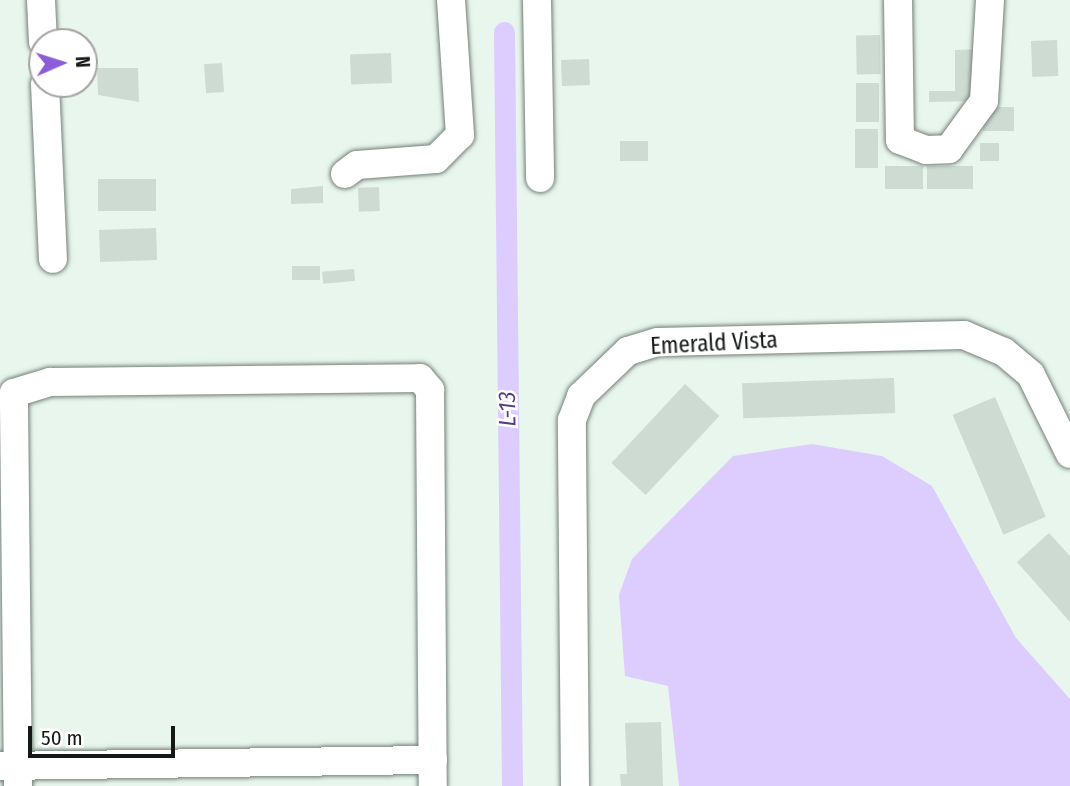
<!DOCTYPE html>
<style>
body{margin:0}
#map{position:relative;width:1070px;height:786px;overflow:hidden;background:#e8f6ed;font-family:"Fira Sans Condensed",sans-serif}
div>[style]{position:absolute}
.water>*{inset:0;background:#dccdfe}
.canal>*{height:21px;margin:-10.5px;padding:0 10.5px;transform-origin:10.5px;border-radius:10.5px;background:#dccdfe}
.building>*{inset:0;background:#cedbd3;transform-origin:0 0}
.roads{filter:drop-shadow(0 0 2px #748079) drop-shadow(0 0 2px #748079)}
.minor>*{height:28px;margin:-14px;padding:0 14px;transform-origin:14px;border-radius:14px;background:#fff}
span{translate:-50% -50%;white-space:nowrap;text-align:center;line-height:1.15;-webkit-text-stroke:5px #fff;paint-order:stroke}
.street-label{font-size:23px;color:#151916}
.water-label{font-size:24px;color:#583d85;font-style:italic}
.north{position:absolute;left:28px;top:28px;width:70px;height:70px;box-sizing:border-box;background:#fff;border:2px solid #a1a3a2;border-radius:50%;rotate:87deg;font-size:19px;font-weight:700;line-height:28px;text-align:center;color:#151916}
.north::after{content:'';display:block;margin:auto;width:24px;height:32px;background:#8c5dd6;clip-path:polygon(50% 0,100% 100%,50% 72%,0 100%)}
.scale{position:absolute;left:28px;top:726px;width:147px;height:32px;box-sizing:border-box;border:4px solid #151916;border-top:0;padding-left:9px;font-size:21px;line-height:24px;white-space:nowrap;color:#151916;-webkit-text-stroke:5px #fff;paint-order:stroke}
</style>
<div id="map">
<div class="water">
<i style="clip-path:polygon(812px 444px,882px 456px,932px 486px,1016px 638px,1070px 699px,1070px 786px,679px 786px,668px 686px,625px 676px,619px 595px,632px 559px,733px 456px)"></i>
</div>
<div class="canal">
<i style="left:504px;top:32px;width:754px;rotate:89.39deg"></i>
</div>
<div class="building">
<i style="left:880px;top:35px;width:39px;height:24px;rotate:89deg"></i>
<i style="left:1057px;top:40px;width:36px;height:26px;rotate:88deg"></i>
<i style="clip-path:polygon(979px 49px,981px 101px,929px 102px,929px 91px,955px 91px,955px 50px)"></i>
<i style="left:391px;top:53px;width:30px;height:41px;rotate:88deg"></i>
<i style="left:589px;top:59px;width:26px;height:28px;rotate:88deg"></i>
<i style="left:222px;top:63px;width:29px;height:18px;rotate:86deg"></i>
<i style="clip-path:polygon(97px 68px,138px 68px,139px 102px,98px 95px)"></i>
<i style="left:856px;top:83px;width:23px;height:39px"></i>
<i style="left:1014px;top:107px;width:24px;height:31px;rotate:90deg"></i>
<i style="left:855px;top:129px;width:23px;height:39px"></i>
<i style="left:620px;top:141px;width:28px;height:20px"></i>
<i style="left:980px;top:143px;width:19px;height:18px"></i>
<i style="left:923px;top:166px;width:23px;height:38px;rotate:90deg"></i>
<i style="left:973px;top:166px;width:23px;height:46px;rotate:90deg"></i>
<i style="left:156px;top:179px;width:32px;height:58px;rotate:90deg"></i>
<i style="clip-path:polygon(323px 186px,323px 203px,291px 204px,291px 189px)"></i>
<i style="left:379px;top:187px;width:24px;height:21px;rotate:88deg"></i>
<i style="left:156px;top:228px;width:32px;height:57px;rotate:88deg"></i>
<i style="left:292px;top:266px;width:28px;height:14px"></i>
<i style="left:354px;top:269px;width:12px;height:32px;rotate:85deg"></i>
<i style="left:894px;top:378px;width:35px;height:152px;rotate:88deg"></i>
<i style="left:685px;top:384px;width:47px;height:108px;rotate:43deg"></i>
<i style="left:995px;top:397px;width:130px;height:46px;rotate:67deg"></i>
<i style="clip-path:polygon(1049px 533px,1070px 556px,1070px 622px,1017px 562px)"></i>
<i style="clip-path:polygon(661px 722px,663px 786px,621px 786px,620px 774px,627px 774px,625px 723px)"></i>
</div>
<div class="roads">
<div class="minor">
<i style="left:41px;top:0;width:42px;rotate:87.3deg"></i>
<i style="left:537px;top:0;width:178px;rotate:89deg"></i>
<i style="left:898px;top:0;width:140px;rotate:89.2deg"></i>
<i style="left:900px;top:140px;width:28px;rotate:21deg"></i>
<i style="left:926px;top:150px;width:23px;rotate:-2deg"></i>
<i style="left:949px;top:149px;width:59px;rotate:-53.9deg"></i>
<i style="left:984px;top:101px;width:101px;rotate:-86.6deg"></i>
<i style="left:45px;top:84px;width:175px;rotate:87.4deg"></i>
<i style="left:345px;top:174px;width:15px;rotate:-37deg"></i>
<i style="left:357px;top:165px;width:79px;rotate:-4.3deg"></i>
<i style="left:436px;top:159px;width:34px;rotate:-45deg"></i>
<i style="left:460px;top:135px;width:135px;rotate:-93.8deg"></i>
<i style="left:0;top:766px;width:433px;rotate:-0.8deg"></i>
<i style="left:18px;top:786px;width:393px;rotate:-90.6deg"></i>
<i style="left:14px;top:393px;width:38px;rotate:-17deg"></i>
<i style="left:50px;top:382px;width:370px;rotate:-0.6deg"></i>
<i style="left:420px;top:378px;width:16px;rotate:50deg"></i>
<i style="left:430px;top:390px;width:396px;rotate:89.6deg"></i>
<i style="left:575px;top:786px;width:366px;rotate:-90.5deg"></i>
<i style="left:572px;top:420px;width:26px;rotate:-69deg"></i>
<i style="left:581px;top:396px;width:65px;rotate:-43.8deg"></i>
<i style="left:628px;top:351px;width:31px;rotate:-17deg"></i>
<i style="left:658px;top:342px;width:306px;rotate:-1.3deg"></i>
<i style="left:964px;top:335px;width:43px;rotate:23deg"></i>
<i style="left:1004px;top:352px;width:35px;rotate:40deg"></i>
<i style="left:1031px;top:375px;width:88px;rotate:63.7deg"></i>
</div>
</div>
<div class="street-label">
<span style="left:714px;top:343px;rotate:-3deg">Emerald Vista</span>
</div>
<div class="water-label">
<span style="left:508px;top:409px;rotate:-91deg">L-13</span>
</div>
<div class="north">N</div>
<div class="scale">50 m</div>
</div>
